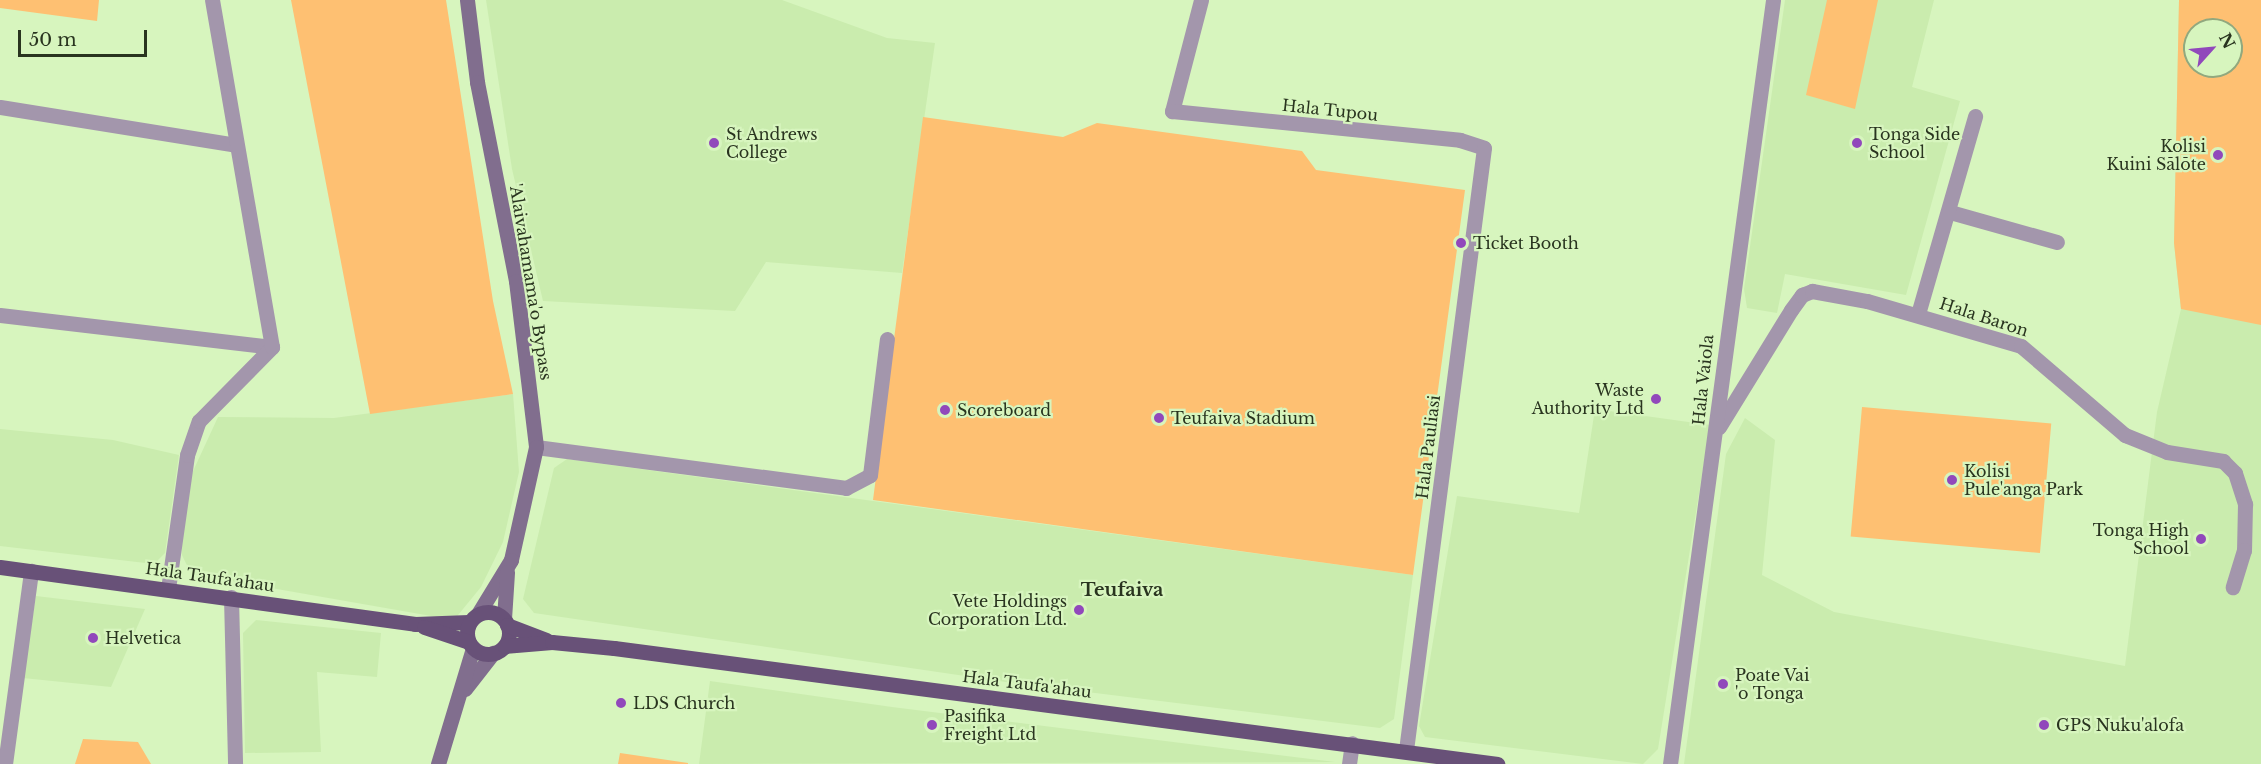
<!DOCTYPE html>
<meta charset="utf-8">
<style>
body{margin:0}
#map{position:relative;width:2261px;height:764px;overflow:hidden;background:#d7f5be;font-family:"Libre Baskerville",serif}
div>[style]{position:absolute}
.built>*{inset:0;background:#caecae}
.green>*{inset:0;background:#fec072;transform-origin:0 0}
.street>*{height:15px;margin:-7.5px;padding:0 7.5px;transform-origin:7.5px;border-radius:7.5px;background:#a396ac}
.secondary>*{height:15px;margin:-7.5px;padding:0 7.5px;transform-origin:7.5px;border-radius:7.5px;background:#816e8e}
.primary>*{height:15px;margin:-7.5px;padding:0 7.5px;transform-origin:7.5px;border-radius:7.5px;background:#685178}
.primary>.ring{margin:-7.5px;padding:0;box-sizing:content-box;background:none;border:15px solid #685178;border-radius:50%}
.dots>*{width:16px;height:16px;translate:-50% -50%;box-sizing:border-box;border:3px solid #d7f5be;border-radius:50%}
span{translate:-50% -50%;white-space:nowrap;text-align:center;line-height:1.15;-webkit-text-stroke:4.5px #d7f5be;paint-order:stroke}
.street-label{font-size:16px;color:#29341f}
.poi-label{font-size:16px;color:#29341f}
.left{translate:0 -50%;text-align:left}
.right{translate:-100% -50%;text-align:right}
.neighbourhood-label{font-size:18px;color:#29341f;font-weight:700}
.north{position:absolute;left:2183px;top:18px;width:60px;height:60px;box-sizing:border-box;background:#d7f5be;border:2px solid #91a87e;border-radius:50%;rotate:63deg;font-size:16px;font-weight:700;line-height:24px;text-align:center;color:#29341f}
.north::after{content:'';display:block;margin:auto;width:21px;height:27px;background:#9148bb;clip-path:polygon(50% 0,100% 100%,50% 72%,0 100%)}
.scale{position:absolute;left:18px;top:30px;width:129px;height:27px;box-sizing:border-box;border:3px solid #29341f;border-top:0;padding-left:8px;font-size:18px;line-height:21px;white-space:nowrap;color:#29341f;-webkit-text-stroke:4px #d7f5be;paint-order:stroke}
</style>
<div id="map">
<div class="built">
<i style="clip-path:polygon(486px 0,782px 0,887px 38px,935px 43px,902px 273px,766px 262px,735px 311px,543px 301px,512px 169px)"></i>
<i style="clip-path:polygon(1785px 0,1934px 0,1912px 87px,1960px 101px,1906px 295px,1785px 274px,1777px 313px,1747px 308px,1744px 289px)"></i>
<i style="clip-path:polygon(evenodd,2179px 0,2261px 0,2261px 764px,1684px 764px,1726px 454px,1745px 418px,1775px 440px,1762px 575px,1834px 612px,2125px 666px,2157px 412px,2181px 309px,2174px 243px,2179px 0,2195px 30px,2231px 30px,2231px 66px,2195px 66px,2195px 30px)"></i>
<i style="clip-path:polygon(513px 394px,519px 472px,503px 542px,481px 587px,454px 620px,191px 574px,182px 555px,182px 495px,218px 417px,334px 418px)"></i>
<i style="clip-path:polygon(1595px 409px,1710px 425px,1658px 749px,1643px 764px,1425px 737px,1419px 726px,1457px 496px,1579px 513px)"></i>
<i style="clip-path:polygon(0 429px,113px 440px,179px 455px,165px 553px,154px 564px,0 546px)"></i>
<i style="clip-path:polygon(567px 459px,1413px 575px,1394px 719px,1380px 728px,1006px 682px,534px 613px,523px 599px,554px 468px)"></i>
<i style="clip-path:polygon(36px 596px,145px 609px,111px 687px,23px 678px)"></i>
<i style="clip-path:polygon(256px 620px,381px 633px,377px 677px,317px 672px,321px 752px,245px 753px,243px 633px)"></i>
<i style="clip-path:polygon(710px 681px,892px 707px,1335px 762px,699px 764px)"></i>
</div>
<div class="green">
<i style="clip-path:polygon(0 0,99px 0,97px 21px,0 8px)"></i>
<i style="clip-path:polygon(291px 0,446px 0,493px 301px,513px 394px,370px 414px)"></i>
<i style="clip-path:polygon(1827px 0,1878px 0,1855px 109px,1806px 95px)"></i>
<i style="clip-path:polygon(evenodd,2179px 0,2261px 0,2261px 325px,2181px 309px,2174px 243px,2179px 0,2195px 30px,2231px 30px,2231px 66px,2195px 66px,2195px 30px)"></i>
<i style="clip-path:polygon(923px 117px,1063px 137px,1097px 123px,1302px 151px,1316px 170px,1465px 190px,1413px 575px,873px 500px)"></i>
<i style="left:1862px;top:407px;width:190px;height:130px;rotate:5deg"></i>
<i style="clip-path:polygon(83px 739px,138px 742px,151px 764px,75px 764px)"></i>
<i style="clip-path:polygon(620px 753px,688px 763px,688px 764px,618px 764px)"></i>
</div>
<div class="street">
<i style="left:1201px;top:0;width:115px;rotate:104.6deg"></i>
<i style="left:1172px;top:111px;width:289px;rotate:5.7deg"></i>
<i style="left:1460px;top:140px;width:25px;rotate:18deg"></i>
<i style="left:1484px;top:148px;width:607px;rotate:97.38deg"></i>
<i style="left:0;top:107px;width:239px;rotate:9.1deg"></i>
<i style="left:1950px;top:212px;width:111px;rotate:15.7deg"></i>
<i style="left:1918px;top:314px;width:206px;rotate:-73.9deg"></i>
<i style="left:0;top:315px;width:274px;rotate:6.7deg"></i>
<i style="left:1719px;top:427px;width:137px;rotate:-58.4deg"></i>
<i style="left:1791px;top:310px;width:19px;rotate:-54deg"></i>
<i style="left:1802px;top:295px;width:11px;rotate:-22deg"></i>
<i style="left:1812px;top:291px;width:56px;rotate:10.3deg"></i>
<i style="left:1867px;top:301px;width:160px;rotate:16.3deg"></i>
<i style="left:2021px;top:346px;width:137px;rotate:40.6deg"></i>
<i style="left:2125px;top:435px;width:45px;rotate:22deg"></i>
<i style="left:2167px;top:452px;width:57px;rotate:9.1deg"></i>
<i style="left:2223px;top:461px;width:17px;rotate:45deg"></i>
<i style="left:2235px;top:473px;width:33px;rotate:72deg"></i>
<i style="left:2245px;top:504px;width:46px;rotate:91.2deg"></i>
<i style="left:2244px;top:550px;width:39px;rotate:107deg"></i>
<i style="left:536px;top:447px;width:313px;rotate:7.5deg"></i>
<i style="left:846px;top:488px;width:27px;rotate:-28deg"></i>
<i style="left:870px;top:475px;width:137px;rotate:-82.9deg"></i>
<i style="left:168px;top:589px;width:135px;rotate:-81.9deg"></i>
<i style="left:187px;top:455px;width:36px;rotate:-71deg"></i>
<i style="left:199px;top:421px;width:104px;rotate:-45.4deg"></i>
<i style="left:272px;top:347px;width:352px;rotate:-99.8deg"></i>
<i style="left:231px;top:597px;width:167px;rotate:88.6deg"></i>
<i style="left:5px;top:764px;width:195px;rotate:-82.3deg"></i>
<i style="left:1349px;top:764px;width:21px;rotate:-82deg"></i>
<i style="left:1670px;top:764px;width:771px;rotate:-82.32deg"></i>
</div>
<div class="secondary">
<i style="left:467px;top:0;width:83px;rotate:83deg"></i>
<i style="left:477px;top:82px;width:203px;rotate:78.9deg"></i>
<i style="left:516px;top:281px;width:167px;rotate:83.1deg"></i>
<i style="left:536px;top:447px;width:116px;rotate:102.5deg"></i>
<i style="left:511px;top:560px;width:63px;rotate:121.4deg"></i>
<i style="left:504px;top:619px;width:47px;rotate:-86.3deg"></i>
<i style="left:465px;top:689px;width:46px;rotate:-52.1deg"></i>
<i style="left:438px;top:764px;width:121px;rotate:-73.2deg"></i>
</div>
<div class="primary">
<i style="left:0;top:567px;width:419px;rotate:7.8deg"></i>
<i style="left:415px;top:624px;width:54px;rotate:-2.1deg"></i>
<i class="ring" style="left:467px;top:612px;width:27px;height:27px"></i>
<i style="left:507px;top:625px;width:42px;rotate:21deg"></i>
<i style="left:424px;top:627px;width:47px;rotate:18.4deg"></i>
<i style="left:505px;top:646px;width:47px;rotate:-4.9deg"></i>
<i style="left:552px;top:642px;width:62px;rotate:5.5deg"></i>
<i style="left:614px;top:648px;width:891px;rotate:7.48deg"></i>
</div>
<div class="dots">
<i style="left:714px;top:143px;background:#9148bb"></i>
<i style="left:1857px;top:143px;background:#9148bb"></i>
<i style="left:2218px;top:155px;background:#9148bb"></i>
<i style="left:1461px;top:243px;background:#9148bb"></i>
<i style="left:1656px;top:399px;background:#9148bb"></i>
<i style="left:945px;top:410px;background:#9148bb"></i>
<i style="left:1159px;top:418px;background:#9148bb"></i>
<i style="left:1952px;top:480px;background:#9148bb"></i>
<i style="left:2201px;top:539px;background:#9148bb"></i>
<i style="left:1079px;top:610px;background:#9148bb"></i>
<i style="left:93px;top:638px;background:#9148bb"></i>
<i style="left:1723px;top:684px;background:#9148bb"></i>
<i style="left:621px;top:703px;background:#9148bb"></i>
<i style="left:932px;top:725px;background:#9148bb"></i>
<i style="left:2044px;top:725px;background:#9148bb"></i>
</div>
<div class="street-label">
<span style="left:1330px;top:110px;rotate:6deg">Hala Tupou</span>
<span style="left:531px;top:282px;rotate:81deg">'Alaivahamama'o Bypass</span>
<span style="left:1984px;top:317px;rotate:18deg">Hala Baron</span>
<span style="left:1703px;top:380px;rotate:-84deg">Hala Vaiola</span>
<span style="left:1428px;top:447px;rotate:-83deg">Hala Pauliasi</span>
<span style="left:210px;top:577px;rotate:8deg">Hala Taufa'ahau</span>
<span style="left:1027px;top:684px;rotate:7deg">Hala Taufa'ahau</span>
</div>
<div class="poi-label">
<span class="left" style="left:726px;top:143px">St Andrews<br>College</span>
<span class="left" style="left:1869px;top:143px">Tonga Side<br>School</span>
<span class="right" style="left:2206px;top:155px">Kolisi<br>Kuini Sālōte</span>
<span class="left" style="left:1473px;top:243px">Ticket Booth</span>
<span class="right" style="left:1644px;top:399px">Waste<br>Authority Ltd</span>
<span class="left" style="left:957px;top:410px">Scoreboard</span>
<span class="left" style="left:1171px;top:418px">Teufaiva Stadium</span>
<span class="left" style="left:1964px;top:480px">Kolisi<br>Pule'anga Park</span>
<span class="right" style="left:2189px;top:539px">Tonga High<br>School</span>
<span class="right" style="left:1067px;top:610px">Vete Holdings<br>Corporation Ltd.</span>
<span class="left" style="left:105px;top:638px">Helvetica</span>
<span class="left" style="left:1735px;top:684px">Poate Vai<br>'o Tonga</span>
<span class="left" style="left:633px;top:703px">LDS Church</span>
<span class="left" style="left:944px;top:725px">Pasifika<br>Freight Ltd</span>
<span class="left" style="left:2056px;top:725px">GPS Nuku'alofa</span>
</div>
<div class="neighbourhood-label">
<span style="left:1122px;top:590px">Teufaiva</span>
</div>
<div class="north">N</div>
<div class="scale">50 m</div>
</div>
